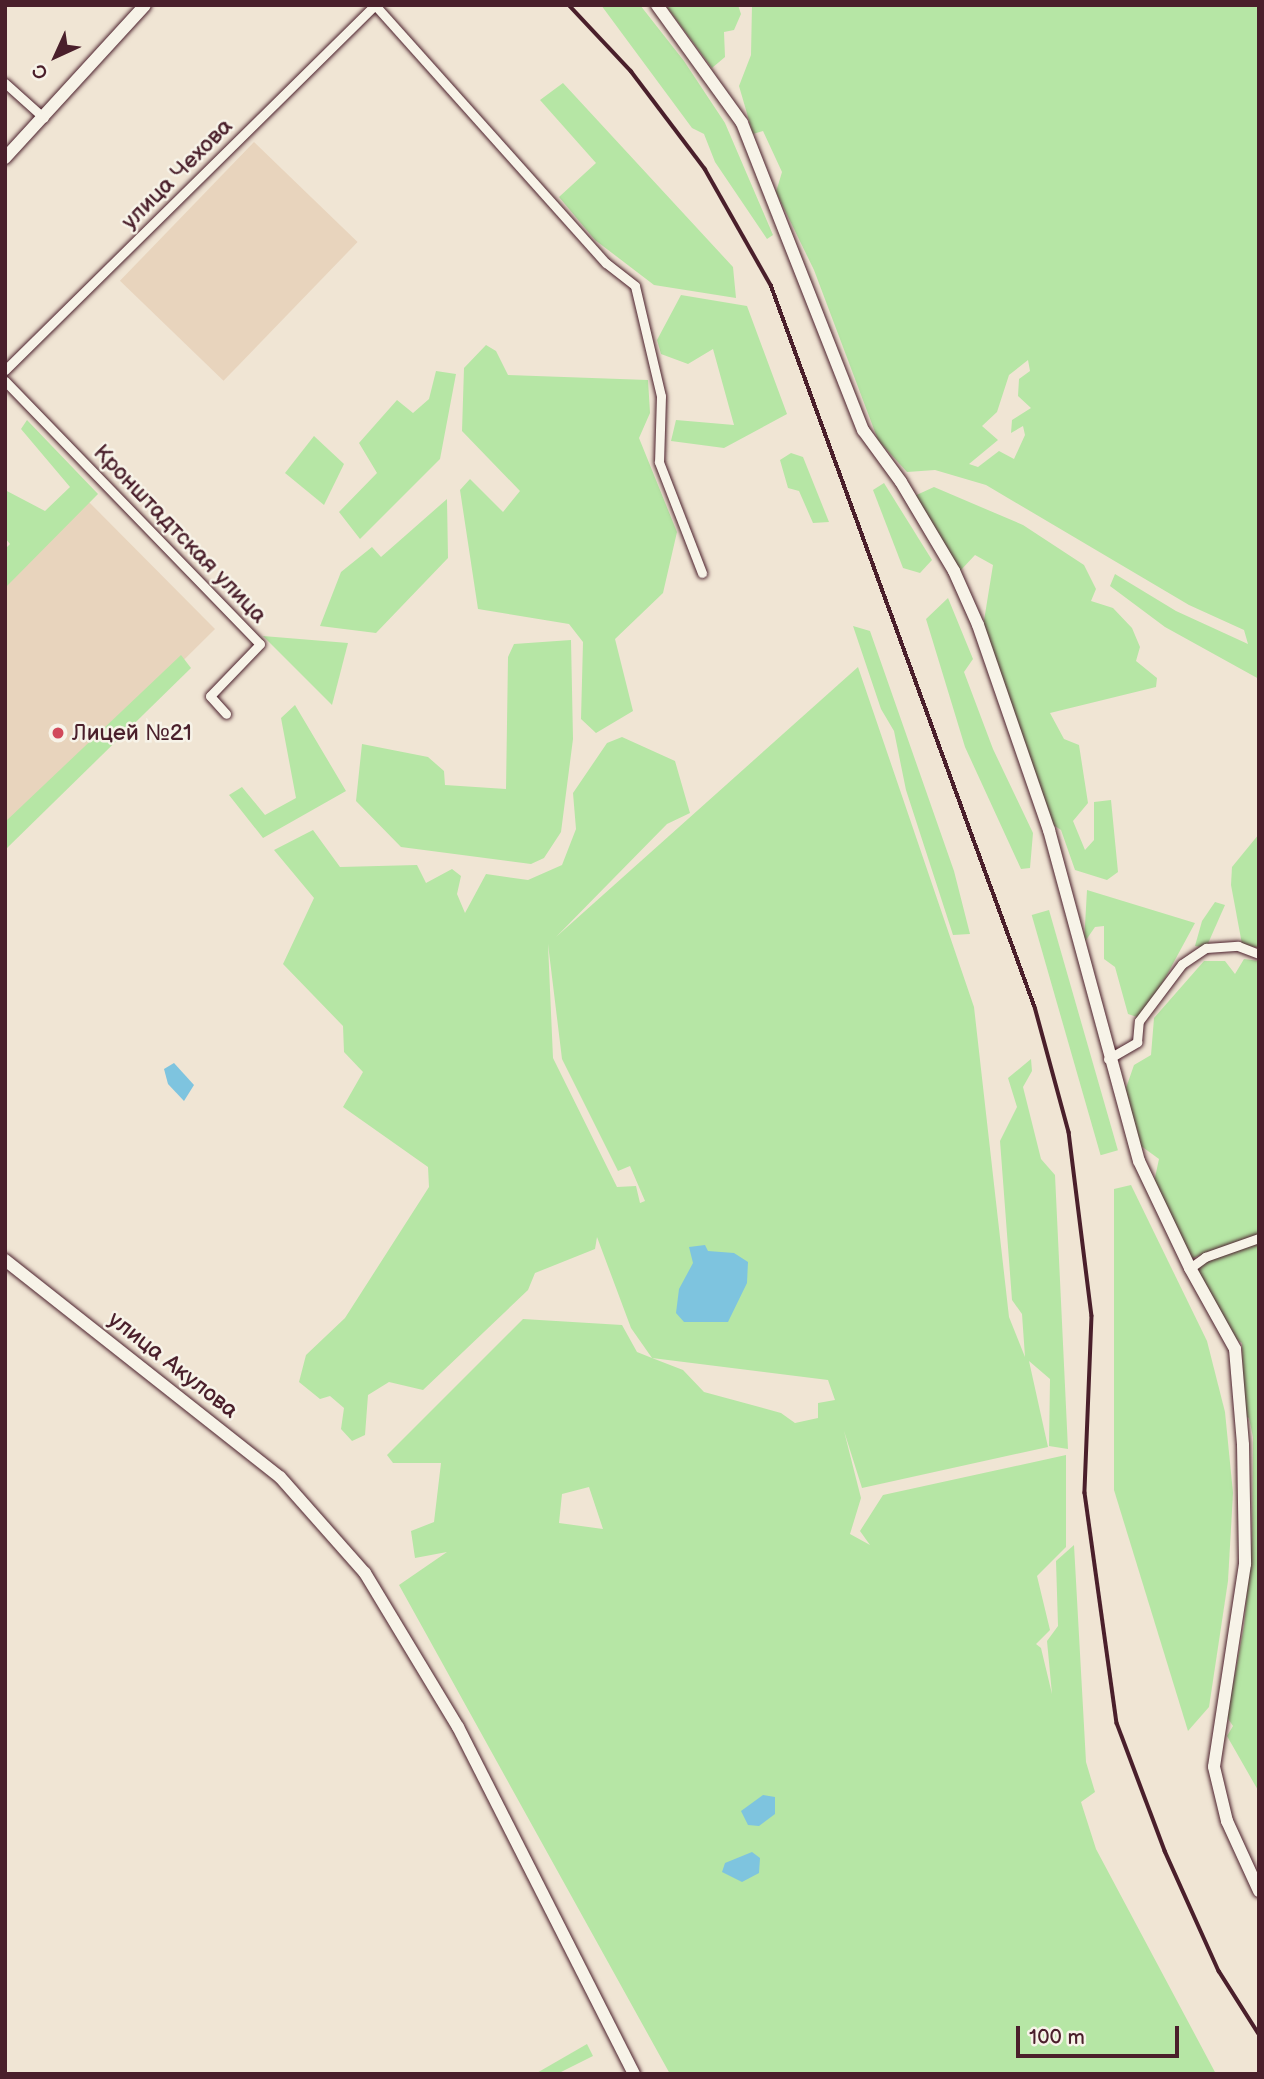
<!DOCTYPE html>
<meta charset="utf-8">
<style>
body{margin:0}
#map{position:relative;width:1264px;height:2079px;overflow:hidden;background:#f0e5d4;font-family:"Balsamiq Sans",sans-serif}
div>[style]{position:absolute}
.built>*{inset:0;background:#e8d4bd;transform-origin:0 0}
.green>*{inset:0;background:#b6e6a5;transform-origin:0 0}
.water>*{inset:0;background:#7ec4df}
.roads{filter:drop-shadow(0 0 2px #4a1f2b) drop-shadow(0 0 2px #4a1f2b)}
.minor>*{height:9px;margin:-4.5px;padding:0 4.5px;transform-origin:4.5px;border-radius:4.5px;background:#f7f3e8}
.secondary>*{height:12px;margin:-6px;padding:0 6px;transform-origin:6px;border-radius:6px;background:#f7f3e8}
.rail>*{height:3.5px;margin:-1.75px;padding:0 1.75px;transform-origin:1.75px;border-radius:1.75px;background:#4a1f2b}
.dots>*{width:19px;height:19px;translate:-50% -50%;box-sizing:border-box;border:4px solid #f7f3e8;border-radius:50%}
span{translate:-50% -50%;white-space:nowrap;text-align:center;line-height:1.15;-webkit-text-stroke:5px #f7f3e8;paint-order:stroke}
.street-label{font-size:23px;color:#4a1f2b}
.poi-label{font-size:23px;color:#4a1f2b}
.left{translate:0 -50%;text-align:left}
.frame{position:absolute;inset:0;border:7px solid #4a1f2b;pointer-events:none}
.north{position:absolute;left:21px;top:21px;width:70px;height:70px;-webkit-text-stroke:5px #f7f3e8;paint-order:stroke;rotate:225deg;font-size:19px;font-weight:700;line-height:28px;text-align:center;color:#4a1f2b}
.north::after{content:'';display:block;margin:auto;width:24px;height:32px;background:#4a1f2b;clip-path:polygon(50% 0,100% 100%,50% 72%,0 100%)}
.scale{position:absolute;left:1016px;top:2026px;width:163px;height:32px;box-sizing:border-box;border:4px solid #4a1f2b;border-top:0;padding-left:9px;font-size:21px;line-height:24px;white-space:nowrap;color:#4a1f2b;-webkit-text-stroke:5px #f7f3e8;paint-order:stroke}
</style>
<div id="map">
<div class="built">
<i style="left:254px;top:142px;width:144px;height:193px;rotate:44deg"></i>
<i style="clip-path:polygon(81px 494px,215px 629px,5px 837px,5px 568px)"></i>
</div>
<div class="green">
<i style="clip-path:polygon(601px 5px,640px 5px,684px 61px,725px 123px,773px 235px,767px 239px,715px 162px,704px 134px,692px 128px)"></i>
<i style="clip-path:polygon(738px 5px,741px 14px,734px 30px,724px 32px,725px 57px,712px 68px,667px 7px)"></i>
<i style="clip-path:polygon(evenodd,752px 5px,1259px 5px,1259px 679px,1165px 627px,1110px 586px,1115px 574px,1176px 611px,1248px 644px,1244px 630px,1189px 605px,986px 485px,935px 470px,907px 472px,878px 440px,814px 270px,776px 192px,782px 172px,763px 131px,753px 134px,739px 86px,751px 55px,752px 5px,1028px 360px,1030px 371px,1019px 379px,1018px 396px,1031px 408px,1012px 420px,1011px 433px,1023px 426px,1025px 435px,1014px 459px,999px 451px,978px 467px,969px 464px,998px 440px,982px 426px,997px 412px,1009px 375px,1028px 360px)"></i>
<i style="clip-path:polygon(563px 83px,733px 267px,736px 298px,654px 285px,595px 240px,559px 197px,596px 163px,540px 100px)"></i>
<i style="clip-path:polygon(681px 295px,747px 306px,787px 414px,724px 448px,671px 441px,676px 420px,734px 425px,713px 349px,688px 364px,661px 354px,657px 340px)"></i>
<i style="clip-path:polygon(486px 345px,496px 351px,508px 375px,648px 380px,650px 413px,639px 438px,677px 532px,663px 593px,615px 639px,633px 711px,596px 733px,581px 719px,583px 642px,569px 624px,478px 609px,460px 490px,470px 479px,503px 512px,520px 491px,462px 431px,464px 368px)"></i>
<i style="clip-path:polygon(436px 371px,456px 374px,440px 459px,360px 539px,339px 512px,377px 473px,359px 443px,397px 400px,413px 413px,429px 399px)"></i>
<i style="clip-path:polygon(27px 420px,98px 494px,5px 588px,5px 549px,10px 544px,5px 538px,5px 490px,45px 511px,70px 487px,21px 429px)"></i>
<i style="clip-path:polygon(314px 436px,344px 464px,324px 505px,285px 473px)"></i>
<i style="clip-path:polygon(791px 453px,803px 457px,829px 522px,813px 523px,799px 491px,788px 488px,780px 460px)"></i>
<i style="clip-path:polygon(884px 483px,932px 560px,920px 573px,903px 568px,873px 490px)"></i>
<i style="clip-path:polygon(934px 487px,1023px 525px,1084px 565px,1096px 589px,1091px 601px,1113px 608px,1132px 628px,1140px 647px,1136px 661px,1157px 678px,1156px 687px,1050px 713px,1064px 739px,1079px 745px,1088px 803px,1073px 821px,1085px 850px,1094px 840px,1094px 802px,1111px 800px,1118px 872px,1107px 880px,1075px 870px,1061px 830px,1049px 822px,982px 633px,993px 565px,975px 555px,960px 571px,910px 498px)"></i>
<i style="clip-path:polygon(447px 499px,448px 558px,376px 633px,320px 626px,341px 572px,372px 547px,381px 557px)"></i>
<i style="clip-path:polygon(948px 598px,973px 659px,964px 672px,993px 749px,1033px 833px,1030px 868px,1021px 869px,965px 747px,926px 619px)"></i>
<i style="clip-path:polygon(853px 626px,870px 631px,954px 871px,970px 934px,953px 935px,906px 790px,894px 731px,881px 709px)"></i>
<i style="clip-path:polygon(263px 636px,348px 643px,332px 705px)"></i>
<i style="clip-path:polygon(571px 640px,573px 739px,561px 832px,544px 858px,531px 864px,401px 847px,356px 801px,362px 744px,428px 757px,444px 771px,445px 785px,506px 789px,508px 657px,514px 644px)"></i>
<i style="clip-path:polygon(181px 655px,191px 668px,5px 850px,5px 822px)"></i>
<i style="clip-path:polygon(evenodd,858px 667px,974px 1007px,1009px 1317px,1025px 1357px,1022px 1314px,1012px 1300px,1000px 1141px,1017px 1107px,1008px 1078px,1031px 1059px,1032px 1071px,1023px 1087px,1041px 1159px,1055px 1175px,1068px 1449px,1049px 1446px,1050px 1379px,1029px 1361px,1048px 1447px,862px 1488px,844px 1431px,861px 1498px,850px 1534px,870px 1545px,860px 1531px,883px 1495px,1066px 1455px,1066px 1547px,1037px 1576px,1050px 1630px,1036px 1644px,1041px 1648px,1052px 1694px,1047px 1641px,1058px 1626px,1056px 1561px,1074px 1545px,1086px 1762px,1095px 1792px,1081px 1802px,1096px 1849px,1216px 2074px,670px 2074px,399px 1585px,447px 1552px,415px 1558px,411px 1531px,434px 1522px,441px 1463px,393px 1463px,387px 1455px,523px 1319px,622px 1325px,637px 1352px,652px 1358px,631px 1328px,597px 1237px,595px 1249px,535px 1273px,528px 1290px,423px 1390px,389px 1382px,368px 1395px,365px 1435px,352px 1441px,341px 1429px,344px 1408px,330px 1396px,320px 1399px,299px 1382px,306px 1355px,345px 1318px,429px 1187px,428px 1167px,343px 1107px,363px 1072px,344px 1052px,343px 1026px,283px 964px,314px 898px,274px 850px,313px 830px,340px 867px,417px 865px,426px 883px,452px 869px,461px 876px,457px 894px,465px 913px,486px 874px,528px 880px,562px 865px,576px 829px,573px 793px,607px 743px,622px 737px,675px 761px,690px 813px,667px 824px,556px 937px,858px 667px,548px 944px,562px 1059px,618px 1171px,630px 1166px,645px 1201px,640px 1203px,636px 1186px,617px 1187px,553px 1058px,548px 944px,858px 667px,652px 1358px,828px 1380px,835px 1400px,818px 1403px,818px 1418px,795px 1423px,781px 1413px,704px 1392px,683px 1370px,652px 1358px,858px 667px,589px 1487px,603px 1529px,559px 1523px,562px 1494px,589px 1487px)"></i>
<i style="clip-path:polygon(295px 705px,346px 791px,263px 838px,229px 795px,242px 787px,265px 815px,296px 798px,281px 718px)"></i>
<i style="clip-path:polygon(1259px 834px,1259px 948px,1242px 944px,1231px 885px,1232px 867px)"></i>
<i style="clip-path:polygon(1087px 890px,1195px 923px,1143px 1019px,1128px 1014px,1115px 967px,1104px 959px,1104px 926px,1095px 927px,1084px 943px)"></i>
<i style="clip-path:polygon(1215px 902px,1225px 905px,1206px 948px,1195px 946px,1202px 921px)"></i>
<i style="left:1049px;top:910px;width:250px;height:18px;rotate:74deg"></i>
<i style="clip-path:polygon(1244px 959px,1259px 961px,1259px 1234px,1190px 1259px,1154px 1182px,1159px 1159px,1137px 1143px,1124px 1108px,1126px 1088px,1134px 1065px,1151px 1055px,1154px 1018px,1204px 961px,1225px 961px,1235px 974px)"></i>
<i style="clip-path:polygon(1131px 1185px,1207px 1341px,1225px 1412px,1233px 1493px,1228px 1581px,1209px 1707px,1188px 1731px,1114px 1490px,1114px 1189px)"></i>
<i style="clip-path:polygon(1259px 1243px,1259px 1792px,1227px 1736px,1233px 1726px,1227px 1717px,1244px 1626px,1252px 1538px,1253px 1437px,1249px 1418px,1244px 1416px,1242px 1343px,1221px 1328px,1193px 1269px,1209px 1259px)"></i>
<i style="clip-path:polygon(587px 2044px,593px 2056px,557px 2074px,535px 2074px)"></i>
</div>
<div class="water">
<i style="clip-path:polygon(174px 1063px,194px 1085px,184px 1101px,168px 1084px,164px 1069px)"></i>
<i style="clip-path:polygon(705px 1245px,708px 1251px,734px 1253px,748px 1262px,747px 1283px,728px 1322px,684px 1322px,676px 1313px,679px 1289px,693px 1263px,689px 1247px)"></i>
<i style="clip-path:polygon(763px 1795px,775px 1797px,775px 1814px,759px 1826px,748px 1825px,741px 1811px)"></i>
<i style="clip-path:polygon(752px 1852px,760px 1858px,759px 1873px,742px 1882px,722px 1872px,725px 1863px)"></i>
</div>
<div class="roads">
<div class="minor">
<i style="left:375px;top:5px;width:346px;rotate:48.2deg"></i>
<i style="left:606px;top:263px;width:37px;rotate:38deg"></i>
<i style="left:635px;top:286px;width:113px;rotate:76.7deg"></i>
<i style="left:661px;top:396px;width:66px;rotate:91.7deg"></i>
<i style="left:659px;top:462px;width:119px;rotate:68.8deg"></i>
<i style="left:5px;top:83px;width:52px;rotate:41.9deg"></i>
<i style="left:5px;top:370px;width:520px;rotate:-44.61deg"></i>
<i style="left:5px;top:381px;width:366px;rotate:45.9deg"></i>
<i style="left:260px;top:644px;width:72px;rotate:133.9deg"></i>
<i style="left:210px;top:696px;width:24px;rotate:48deg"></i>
<i style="left:1108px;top:1059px;width:34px;rotate:-30deg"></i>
<i style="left:1137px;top:1042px;width:21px;rotate:-85deg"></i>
<i style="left:1139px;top:1021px;width:71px;rotate:-53deg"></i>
<i style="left:1182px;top:964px;width:29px;rotate:-34deg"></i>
<i style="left:1206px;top:948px;width:32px;rotate:-4deg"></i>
<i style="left:1238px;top:946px;width:22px;rotate:21deg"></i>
<i style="left:1190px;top:1268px;width:19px;rotate:-36deg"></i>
<i style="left:1205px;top:1257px;width:57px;rotate:-19.4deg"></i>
</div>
<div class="secondary">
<i style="left:657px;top:5px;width:145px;rotate:54.2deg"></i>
<i style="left:742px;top:123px;width:330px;rotate:68.5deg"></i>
<i style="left:863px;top:430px;width:64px;rotate:53.8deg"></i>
<i style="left:901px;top:482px;width:104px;rotate:59.2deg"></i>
<i style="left:954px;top:571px;width:59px;rotate:66deg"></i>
<i style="left:978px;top:625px;width:217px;rotate:70.9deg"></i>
<i style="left:1049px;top:830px;width:343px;rotate:74.8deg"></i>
<i style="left:1139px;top:1161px;width:119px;rotate:64.5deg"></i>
<i style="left:1190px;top:1268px;width:93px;rotate:60.9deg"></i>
<i style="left:1235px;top:1349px;width:96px;rotate:85.2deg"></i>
<i style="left:1243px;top:1445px;width:119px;rotate:89deg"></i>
<i style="left:1245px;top:1564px;width:205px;rotate:98.7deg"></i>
<i style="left:1214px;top:1767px;width:56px;rotate:76.5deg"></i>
<i style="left:1227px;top:1821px;width:77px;rotate:65.4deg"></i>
<i style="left:5px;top:158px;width:207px;rotate:-47.5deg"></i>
<i style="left:5px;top:1260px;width:350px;rotate:38.3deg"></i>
<i style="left:280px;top:1477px;width:128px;rotate:48.5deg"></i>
<i style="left:365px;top:1573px;width:180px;rotate:58.9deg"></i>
<i style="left:458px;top:1727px;width:389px;rotate:63.1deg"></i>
</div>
</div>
<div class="rail">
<i style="left:569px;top:5px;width:91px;rotate:46.8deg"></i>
<i style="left:631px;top:71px;width:123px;rotate:52.9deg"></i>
<i style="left:705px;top:169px;width:133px;rotate:60.4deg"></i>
<i style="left:771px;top:285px;width:769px;rotate:69.92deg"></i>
<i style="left:1035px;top:1007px;width:130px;rotate:74.8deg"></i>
<i style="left:1069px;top:1132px;width:185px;rotate:82.9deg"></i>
<i style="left:1092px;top:1316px;width:177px;rotate:92.3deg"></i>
<i style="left:1085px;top:1493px;width:232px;rotate:82.1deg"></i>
<i style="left:1117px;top:1723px;width:137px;rotate:69.4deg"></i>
<i style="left:1165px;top:1851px;width:132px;rotate:65.8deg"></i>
<i style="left:1219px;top:1971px;width:75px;rotate:57.6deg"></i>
</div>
<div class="dots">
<i style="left:58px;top:733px;background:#d1495b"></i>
</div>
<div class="street-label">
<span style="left:177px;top:174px;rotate:-45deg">улица Чехова</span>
<span style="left:180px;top:534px;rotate:46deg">Кронштадтская улица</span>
<span style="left:173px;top:1365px;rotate:38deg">улица Акулова</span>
</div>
<div class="poi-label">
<span class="left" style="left:72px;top:733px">Лицей №21</span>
</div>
<div class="frame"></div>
<div class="north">С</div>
<div class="scale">100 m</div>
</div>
